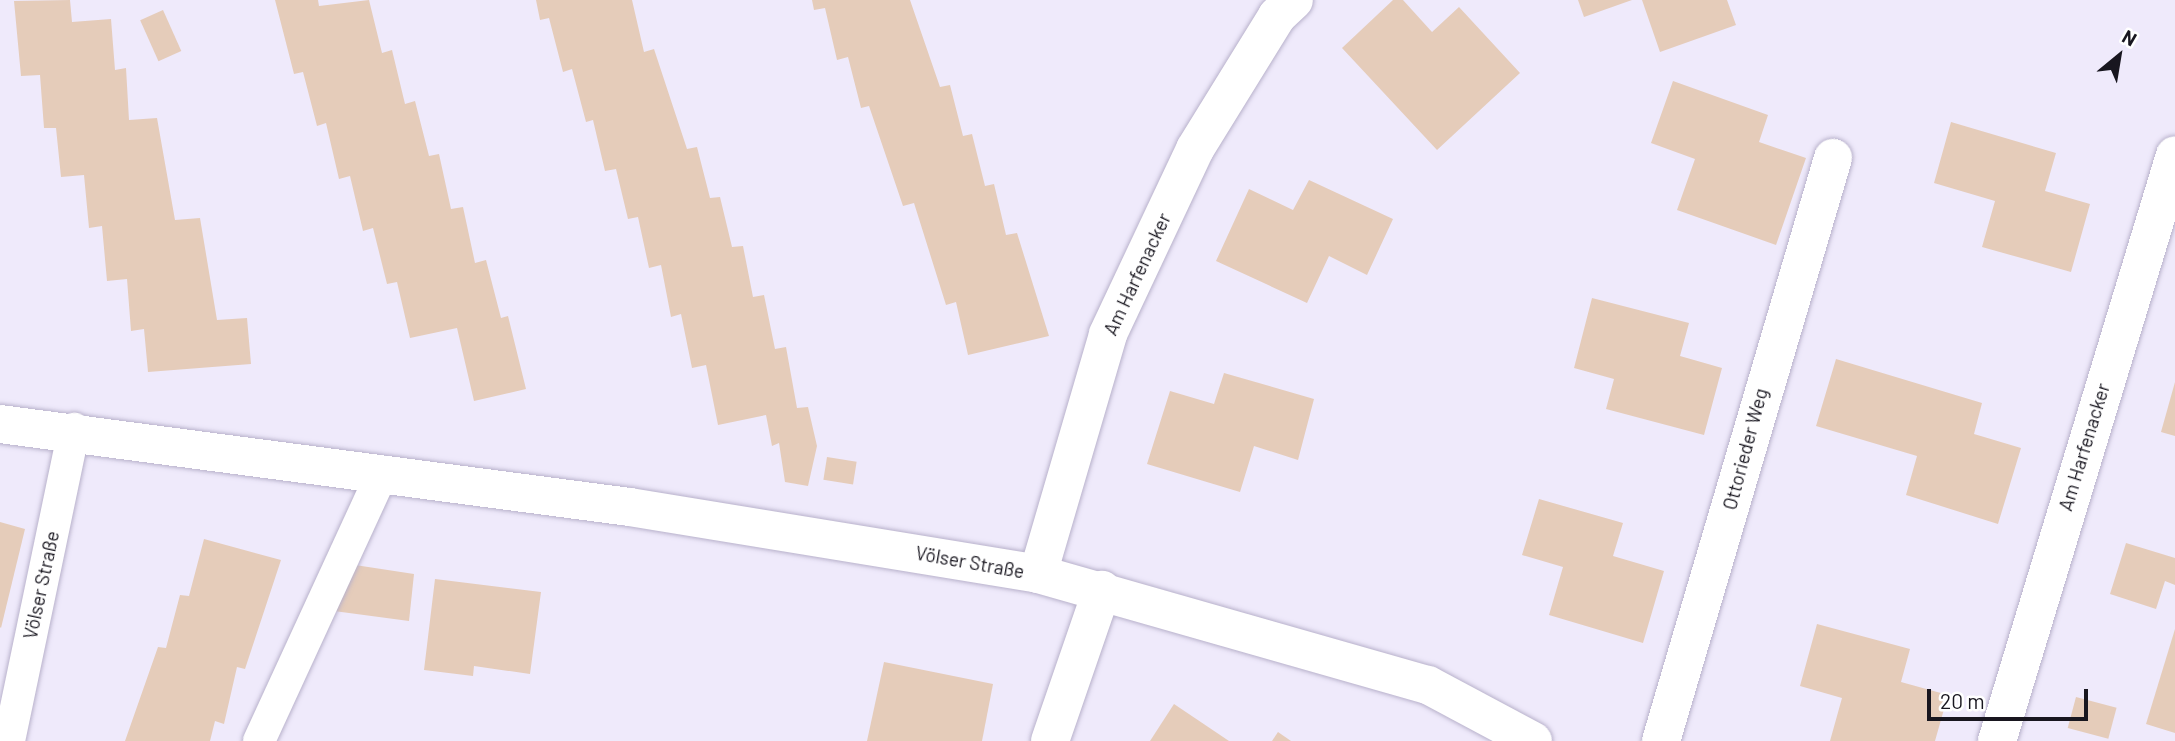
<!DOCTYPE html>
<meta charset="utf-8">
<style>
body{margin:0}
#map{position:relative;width:2175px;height:741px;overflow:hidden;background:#efeafb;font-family:Barlow,sans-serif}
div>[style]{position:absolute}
.building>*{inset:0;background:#e5ccba;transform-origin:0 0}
.roads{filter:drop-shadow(0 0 2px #b8b1cb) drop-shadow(0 0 2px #b8b1cb)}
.service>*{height:32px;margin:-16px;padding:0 16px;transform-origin:16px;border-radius:16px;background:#fff}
.minor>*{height:38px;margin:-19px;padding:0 19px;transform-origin:19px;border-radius:19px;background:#fff}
span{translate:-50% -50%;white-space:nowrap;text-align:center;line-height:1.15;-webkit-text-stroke:7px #fff;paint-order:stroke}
.street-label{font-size:19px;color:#18161f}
.north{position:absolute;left:2084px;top:21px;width:70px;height:70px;-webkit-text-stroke:5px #fff;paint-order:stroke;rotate:30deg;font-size:19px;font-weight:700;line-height:28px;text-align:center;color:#18161f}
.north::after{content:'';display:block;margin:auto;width:24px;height:32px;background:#18161f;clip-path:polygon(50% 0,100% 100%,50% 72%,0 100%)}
.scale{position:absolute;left:1927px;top:689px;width:161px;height:32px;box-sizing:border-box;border:4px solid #18161f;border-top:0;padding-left:9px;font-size:21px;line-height:24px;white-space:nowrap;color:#18161f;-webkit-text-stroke:5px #fff;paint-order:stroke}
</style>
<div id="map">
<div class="building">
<i style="clip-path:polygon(70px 0,72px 22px,111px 19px,115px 70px,126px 68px,129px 120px,157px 118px,175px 220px,200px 218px,217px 320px,247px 318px,251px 364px,148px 372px,144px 329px,131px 331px,127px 279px,107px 281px,102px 226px,89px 228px,84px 175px,61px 177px,56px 128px,44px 128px,40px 75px,21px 76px,14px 1px)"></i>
<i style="clip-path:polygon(275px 0,318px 0,319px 6px,369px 0,382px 53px,392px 50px,405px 104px,415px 101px,429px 156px,439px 154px,451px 209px,463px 207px,475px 263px,486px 260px,501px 318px,508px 316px,526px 389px,474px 401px,457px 328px,410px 338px,397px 282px,387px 284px,373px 228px,363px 231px,350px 176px,339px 179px,326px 123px,317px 126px,303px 72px,294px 74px)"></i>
<i style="clip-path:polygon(536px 0,632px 0,644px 52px,654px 49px,687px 149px,697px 147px,710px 198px,720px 197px,732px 247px,743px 246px,753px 297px,764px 295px,775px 349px,786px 347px,797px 408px,808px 407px,817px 446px,808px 486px,785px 482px,779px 443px,772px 446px,766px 415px,718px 425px,706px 365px,692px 368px,681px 314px,671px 317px,661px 265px,649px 268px,638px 217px,628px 219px,616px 169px,605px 171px,593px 120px,586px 122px,572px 69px,563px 72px,549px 18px,540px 20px)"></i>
<i style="clip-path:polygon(812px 0,910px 0,940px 87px,950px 85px,963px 136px,972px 134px,985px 186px,994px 184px,1006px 235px,1017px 233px,1049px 336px,968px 355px,956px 302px,946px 305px,914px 203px,903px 206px,869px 106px,861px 108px,848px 57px,837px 60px,825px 8px,814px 10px)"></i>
<i style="clip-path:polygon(1393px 0,1403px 0,1432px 32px,1459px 7px,1520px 73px,1437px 150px,1342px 48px)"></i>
<i style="clip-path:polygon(1578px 0,1632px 0,1584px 17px)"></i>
<i style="clip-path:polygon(1642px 0,1727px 0,1736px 25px,1660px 52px)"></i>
<i style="left:163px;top:10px;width:45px;height:25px;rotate:66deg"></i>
<i style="clip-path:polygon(1673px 81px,1768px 115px,1759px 142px,1806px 158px,1776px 245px,1677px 210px,1695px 159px,1651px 143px)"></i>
<i style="clip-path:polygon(1951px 122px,2056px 153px,2045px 191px,2090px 204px,2071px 272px,1982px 247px,1995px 201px,1934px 183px)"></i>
<i style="clip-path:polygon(1309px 180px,1393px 219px,1367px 275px,1329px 256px,1307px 303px,1216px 261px,1249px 189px,1293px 210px)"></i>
<i style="clip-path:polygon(1592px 298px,1689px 323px,1680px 356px,1722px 368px,1704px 435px,1606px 409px,1614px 379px,1574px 368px)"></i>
<i style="clip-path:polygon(1836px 359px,1982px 403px,1974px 434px,2021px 448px,1998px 524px,1906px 495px,1917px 456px,1816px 426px)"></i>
<i style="clip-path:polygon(1224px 373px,1314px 399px,1298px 460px,1254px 446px,1240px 492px,1147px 464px,1170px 391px,1214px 404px)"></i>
<i style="clip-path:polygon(2175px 382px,2175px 436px,2161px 432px)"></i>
<i style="left:827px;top:457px;width:30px;height:23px;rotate:9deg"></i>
<i style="clip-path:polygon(1539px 499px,1623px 523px,1613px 556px,1664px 571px,1643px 643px,1549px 615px,1563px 567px,1522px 555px)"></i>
<i style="clip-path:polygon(0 522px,25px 529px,1px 628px,0 627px)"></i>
<i style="clip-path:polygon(204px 539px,281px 560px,245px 669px,237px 667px,224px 724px,215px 721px,210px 741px,125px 741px,158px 647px,166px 648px,180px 595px,189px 596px)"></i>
<i style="clip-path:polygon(2126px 543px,2175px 558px,2175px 585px,2165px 581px,2156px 609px,2110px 594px)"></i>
<i style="clip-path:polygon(355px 565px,414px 574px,409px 621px,334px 611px)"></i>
<i style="clip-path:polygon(435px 579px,541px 592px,530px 674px,474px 666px,473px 676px,424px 670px)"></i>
<i style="clip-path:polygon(1817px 624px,1910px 649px,1901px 682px,1948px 695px,1935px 741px,1830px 741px,1842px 698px,1800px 686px)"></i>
<i style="clip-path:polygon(2175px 629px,2175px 733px,2146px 724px)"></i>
<i style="clip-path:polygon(884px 662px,993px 684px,982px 741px,867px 741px)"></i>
<i style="left:2076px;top:697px;width:42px;height:32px;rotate:15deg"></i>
<i style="clip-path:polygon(1174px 704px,1229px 741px,1150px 741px)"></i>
<i style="clip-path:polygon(1278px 732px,1291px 741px,1272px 741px)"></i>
</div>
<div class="roads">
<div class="service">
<i style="left:9px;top:741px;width:319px;rotate:-78.2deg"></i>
<i style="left:259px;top:741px;width:296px;rotate:-65.3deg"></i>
</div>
<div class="minor">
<i style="left:0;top:424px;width:635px;rotate:7.51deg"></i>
<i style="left:630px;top:507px;width:413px;rotate:9.3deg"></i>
<i style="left:1038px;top:574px;width:405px;rotate:15.9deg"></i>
<i style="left:1428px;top:685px;width:119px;rotate:28.1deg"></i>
<i style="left:1038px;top:574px;width:250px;rotate:-73.7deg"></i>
<i style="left:1108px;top:334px;width:204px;rotate:-64.8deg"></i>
<i style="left:1195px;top:149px;width:156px;rotate:-58.3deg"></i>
<i style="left:1277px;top:16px;width:23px;rotate:-43deg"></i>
<i style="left:1050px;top:741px;width:160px;rotate:-71deg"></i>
<i style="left:1661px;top:741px;width:608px;rotate:-73.56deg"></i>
<i style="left:1997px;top:741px;width:612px;rotate:-73.1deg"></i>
</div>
</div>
<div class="street-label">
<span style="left:1137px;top:274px;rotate:-65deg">Am Harfenacker</span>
<span style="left:2084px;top:447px;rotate:-73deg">Am Harfenacker</span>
<span style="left:1745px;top:449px;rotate:-75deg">Ottorieder Weg</span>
<span style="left:970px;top:562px;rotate:10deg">Völser Straße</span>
<span style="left:41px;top:585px;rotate:-78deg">Völser Straße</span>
</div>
<div class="north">N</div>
<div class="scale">20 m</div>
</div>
